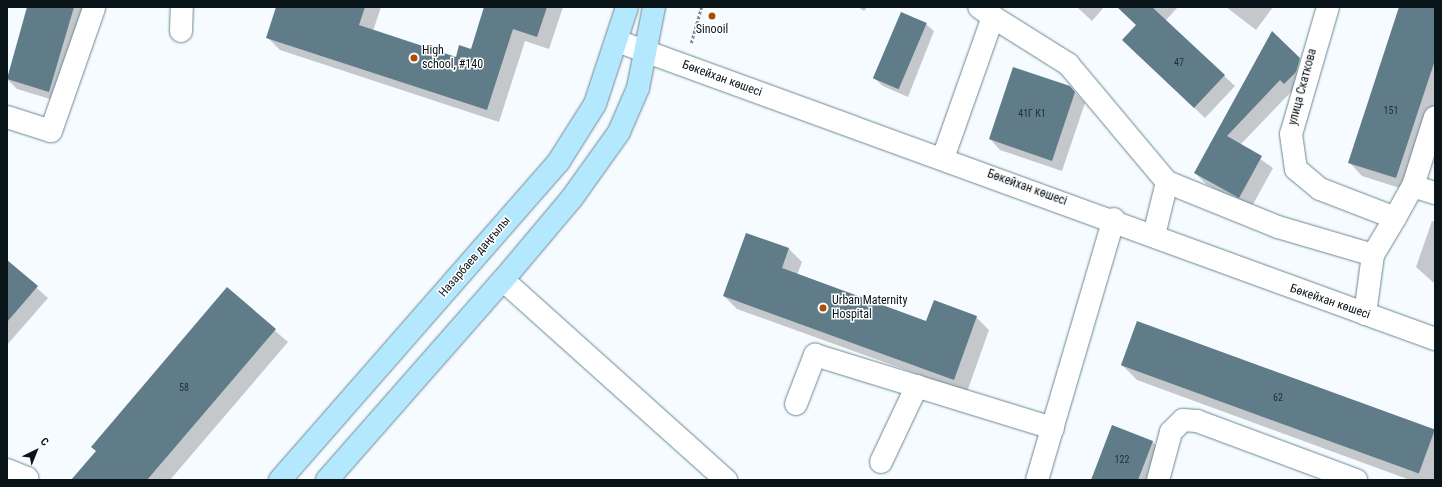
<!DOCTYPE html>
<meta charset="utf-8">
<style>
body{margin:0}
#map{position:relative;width:1442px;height:487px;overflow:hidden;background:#f5fbfe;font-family:"Roboto Condensed",sans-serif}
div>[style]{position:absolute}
.shadow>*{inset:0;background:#0003}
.building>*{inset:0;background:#607c89;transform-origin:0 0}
.path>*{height:2.5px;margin-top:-1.25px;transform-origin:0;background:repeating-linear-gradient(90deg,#879094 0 3px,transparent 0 5px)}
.roads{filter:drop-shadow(0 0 1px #6a8794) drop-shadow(0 0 1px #6a8794)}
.minor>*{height:22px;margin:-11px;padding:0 11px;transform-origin:11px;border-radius:11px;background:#fff}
.major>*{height:22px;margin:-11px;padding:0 11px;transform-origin:11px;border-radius:11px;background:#b4e8fe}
.dots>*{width:11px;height:11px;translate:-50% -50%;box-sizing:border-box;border:2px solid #fff;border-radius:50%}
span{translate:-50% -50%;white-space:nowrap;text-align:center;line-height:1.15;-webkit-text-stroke:3px #fff;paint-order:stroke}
.number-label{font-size:10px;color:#1f2e35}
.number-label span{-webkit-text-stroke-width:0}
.poi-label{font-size:12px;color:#091419}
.left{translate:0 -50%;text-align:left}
.street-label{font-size:12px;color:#091419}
.frame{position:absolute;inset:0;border:8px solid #091419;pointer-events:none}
.north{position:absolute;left:16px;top:431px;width:40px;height:40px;-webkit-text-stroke:3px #fff;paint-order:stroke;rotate:43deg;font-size:11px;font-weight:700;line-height:16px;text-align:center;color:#091419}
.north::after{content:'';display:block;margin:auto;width:14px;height:18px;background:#091419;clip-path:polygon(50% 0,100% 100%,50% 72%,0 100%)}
</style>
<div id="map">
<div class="shadow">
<i style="clip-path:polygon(28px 7px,88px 7px,60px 102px,17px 89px,7px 79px)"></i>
<i style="clip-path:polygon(277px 7px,381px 7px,373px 31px,456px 58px,471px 50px,485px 7px,563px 7px,549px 49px,525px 41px,499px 122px,280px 50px,267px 37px)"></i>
<i style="clip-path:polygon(858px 7px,867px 7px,864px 11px)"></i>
<i style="clip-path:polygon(1077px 7px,1104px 7px,1092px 21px)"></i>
<i style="clip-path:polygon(1118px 7px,1178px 7px,1165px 21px,1235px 86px,1205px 118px,1134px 51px,1137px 25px)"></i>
<i style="clip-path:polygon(1226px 7px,1273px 7px,1256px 30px)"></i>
<i style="clip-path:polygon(1400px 7px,1435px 7px,1435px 112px,1409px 191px,1362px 176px,1349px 162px)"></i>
<i style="clip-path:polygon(926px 24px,934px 31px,908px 97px,883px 86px,875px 79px)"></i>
<i style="clip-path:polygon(1272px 33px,1311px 70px,1296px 95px,1292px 91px,1240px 145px,1273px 168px,1251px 208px,1206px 184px,1195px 173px)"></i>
<i style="clip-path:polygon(1070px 87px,1085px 103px,1062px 171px,1000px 150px,990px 139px)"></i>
<i style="clip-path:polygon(1432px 221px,1435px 222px,1435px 284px,1416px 267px)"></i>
<i style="clip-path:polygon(789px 249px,802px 262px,797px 275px,927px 322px,976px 317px,989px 330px,967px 392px,737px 309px,724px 296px)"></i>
<i style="clip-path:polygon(10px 264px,48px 298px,7px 345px,7px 268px)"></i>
<i style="clip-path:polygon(227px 289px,288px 342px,170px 480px,73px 480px)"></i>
<i style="clip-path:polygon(1122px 365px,1435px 431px,1435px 480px,1410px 480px,1137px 380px)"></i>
<i style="clip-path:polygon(1152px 441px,1165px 455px,1156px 480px,1092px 480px)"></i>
</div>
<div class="building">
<i style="clip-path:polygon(27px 7px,74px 7px,49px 92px,7px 79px)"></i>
<i style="clip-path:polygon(276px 7px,365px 7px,359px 25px,456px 57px,459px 45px,471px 49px,484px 7px,547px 7px,537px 37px,513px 29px,487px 110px,266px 38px)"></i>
<i style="clip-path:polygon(1117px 7px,1152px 7px,1225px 75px,1194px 108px,1122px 40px,1136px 25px)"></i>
<i style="clip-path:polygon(1399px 7px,1435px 7px,1435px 60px,1396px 178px,1348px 163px)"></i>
<i style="left:901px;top:12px;width:28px;height:72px;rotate:23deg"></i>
<i style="clip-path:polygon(1272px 31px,1300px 58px,1296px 72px,1284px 84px,1280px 80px,1227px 136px,1262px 156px,1239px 198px,1194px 173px)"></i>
<i style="clip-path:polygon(1013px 67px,1070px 86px,1075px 92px,1052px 161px,989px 139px)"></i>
<i style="clip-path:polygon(746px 233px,789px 248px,782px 268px,926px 321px,934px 300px,977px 316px,954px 380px,723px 296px)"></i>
<i style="clip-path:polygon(7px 260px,38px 286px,7px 322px)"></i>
<i style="clip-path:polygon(227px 287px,276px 329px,147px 480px,71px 480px,96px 451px,91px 447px)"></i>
<i style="left:1137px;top:321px;width:317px;height:47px;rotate:20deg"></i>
<i style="clip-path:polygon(1112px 425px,1153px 441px,1138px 480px,1091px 480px)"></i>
</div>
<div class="path">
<i style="left:691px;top:43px;width:37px;rotate:-74deg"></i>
</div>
<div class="roads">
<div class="minor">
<i style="left:1328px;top:7px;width:132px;rotate:106.2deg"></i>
<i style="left:1291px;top:134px;width:35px;rotate:82deg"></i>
<i style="left:1296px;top:169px;width:31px;rotate:40deg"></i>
<i style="left:1320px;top:189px;width:80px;rotate:21.1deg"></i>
<i style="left:993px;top:17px;width:89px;rotate:32.1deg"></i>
<i style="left:1068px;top:64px;width:154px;rotate:50deg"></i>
<i style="left:1167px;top:182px;width:55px;rotate:103.8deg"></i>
<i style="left:181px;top:31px;width:24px;rotate:-88deg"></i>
<i style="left:617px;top:41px;width:871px;rotate:20.02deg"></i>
<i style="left:7px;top:117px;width:46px;rotate:17.7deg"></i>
<i style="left:51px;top:131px;width:130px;rotate:-70.7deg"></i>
<i style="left:943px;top:158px;width:150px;rotate:-70.5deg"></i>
<i style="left:993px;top:17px;width:17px;rotate:-144deg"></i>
<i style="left:1167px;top:182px;width:120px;rotate:22.1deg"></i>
<i style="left:1278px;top:227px;width:99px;rotate:16.4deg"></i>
<i style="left:1413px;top:186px;width:72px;rotate:-72.3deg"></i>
<i style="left:503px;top:280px;width:300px;rotate:41.9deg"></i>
<i style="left:1365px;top:314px;width:60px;rotate:-82.3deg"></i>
<i style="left:1373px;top:255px;width:43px;rotate:-59.3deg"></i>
<i style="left:1395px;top:218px;width:37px;rotate:-61deg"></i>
<i style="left:1413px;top:186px;width:23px;rotate:18deg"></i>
<i style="left:796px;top:404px;width:53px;rotate:-68.8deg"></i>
<i style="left:815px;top:355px;width:249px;rotate:17.1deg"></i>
<i style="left:881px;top:462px;width:84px;rotate:-64.7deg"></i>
<i style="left:7px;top:470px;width:22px;rotate:22deg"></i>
<i style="left:27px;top:478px;width:3px;rotate:135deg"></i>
<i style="left:1037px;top:480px;width:272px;rotate:-73.6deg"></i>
<i style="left:1158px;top:480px;width:50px;rotate:-74.8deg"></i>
<i style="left:1171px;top:432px;width:17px;rotate:-45deg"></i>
<i style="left:1183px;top:420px;width:14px;rotate:4deg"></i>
<i style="left:1197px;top:421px;width:170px;rotate:20.4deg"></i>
</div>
<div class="major">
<i style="left:280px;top:480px;width:424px;rotate:-48.8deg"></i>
<i style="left:559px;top:161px;width:67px;rotate:-57.7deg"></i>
<i style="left:595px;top:104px;width:102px;rotate:-71.7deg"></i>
<i style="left:327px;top:480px;width:266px;rotate:-48.7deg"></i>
<i style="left:503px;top:280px;width:107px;rotate:-49.9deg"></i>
<i style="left:572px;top:198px;width:81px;rotate:-54.5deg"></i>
<i style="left:619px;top:132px;width:48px;rotate:-66.6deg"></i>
<i style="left:638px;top:88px;width:83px;rotate:-78.8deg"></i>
</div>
</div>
<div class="dots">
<i style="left:712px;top:16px;background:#ad4d04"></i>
<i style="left:414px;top:58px;background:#ad4d04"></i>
<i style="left:823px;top:308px;background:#ad4d04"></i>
</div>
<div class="number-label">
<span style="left:1179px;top:63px">47</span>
<span style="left:1391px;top:111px">151</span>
<span style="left:1032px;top:114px">41Г К1</span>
<span style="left:184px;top:388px">58</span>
<span style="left:1278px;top:398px">62</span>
<span style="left:1122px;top:460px">122</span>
</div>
<div class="poi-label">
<span style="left:712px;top:30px">Sinooil</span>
<span class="left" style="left:422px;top:58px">High<br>school, #140</span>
<span class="left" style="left:832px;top:308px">Urban Maternity<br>Hospital</span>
</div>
<div class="street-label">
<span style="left:722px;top:79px;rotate:20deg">Бөкейхан көшесі</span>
<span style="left:1303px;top:87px;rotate:-75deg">улица Скаткова</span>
<span style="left:1027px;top:188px;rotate:20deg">Бөкейхан көшесі</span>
<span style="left:475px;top:257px;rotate:-49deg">Назарбаев даңғылы</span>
<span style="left:1330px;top:302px;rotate:19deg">Бөкейхан көшесі</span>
</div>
<div class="frame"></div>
<div class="north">С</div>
</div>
